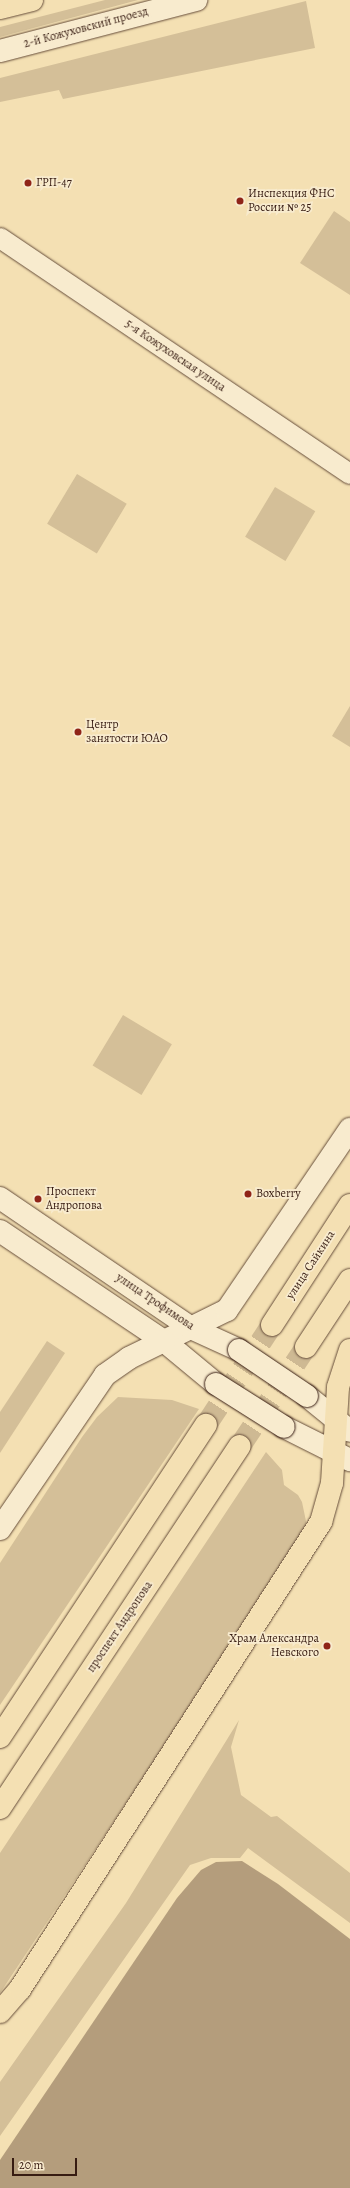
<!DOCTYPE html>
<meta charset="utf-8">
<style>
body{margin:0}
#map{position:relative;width:350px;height:2188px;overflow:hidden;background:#f4e0b3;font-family:Alegreya,serif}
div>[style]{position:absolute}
.green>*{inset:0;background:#d4bf98;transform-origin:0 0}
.water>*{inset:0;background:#b49d7c}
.primary-tunnel>*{height:22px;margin-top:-11px;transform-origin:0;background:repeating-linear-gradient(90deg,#ceb993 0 22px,transparent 0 33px)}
.roads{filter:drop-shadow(0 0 1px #664d3a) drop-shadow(0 0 1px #664d3a)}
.minor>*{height:20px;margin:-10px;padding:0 10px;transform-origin:10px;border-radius:10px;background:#f8ebce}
.tertiary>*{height:22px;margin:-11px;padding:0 11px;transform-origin:11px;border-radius:11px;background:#f8ebce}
.secondary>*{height:22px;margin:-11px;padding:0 11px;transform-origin:11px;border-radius:11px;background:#f8ebce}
.primary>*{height:22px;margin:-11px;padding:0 11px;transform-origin:11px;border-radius:11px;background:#f4e0b3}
.bridges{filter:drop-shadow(0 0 1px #371c12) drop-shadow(0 0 1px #371c12)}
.secondary-bridge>*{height:22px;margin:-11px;padding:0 11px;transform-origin:11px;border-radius:11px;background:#f8ebce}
.dots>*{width:11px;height:11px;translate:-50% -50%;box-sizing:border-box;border:2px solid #f8ebce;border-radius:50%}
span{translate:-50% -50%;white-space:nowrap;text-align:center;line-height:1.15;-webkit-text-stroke:3.5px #f8ebce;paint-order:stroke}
.street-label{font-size:12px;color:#371c12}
.poi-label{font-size:12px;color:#371c12}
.left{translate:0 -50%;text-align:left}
.right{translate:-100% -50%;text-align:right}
.scale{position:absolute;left:12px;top:2158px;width:65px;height:18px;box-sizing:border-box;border:2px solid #371c12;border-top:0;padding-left:5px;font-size:12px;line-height:14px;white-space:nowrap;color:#371c12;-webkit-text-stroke:3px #f8ebce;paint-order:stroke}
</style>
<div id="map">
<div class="green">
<i style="clip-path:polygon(105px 0,138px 0,0 37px,0 27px)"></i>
<i style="clip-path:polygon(306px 1px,315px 48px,63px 99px,59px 90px,0 102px,0 78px)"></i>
<i style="clip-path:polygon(334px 211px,350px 222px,350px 295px,300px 263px)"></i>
<i style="left:77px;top:474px;width:58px;height:58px;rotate:31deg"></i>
<i style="left:275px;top:487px;width:47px;height:58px;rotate:31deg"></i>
<i style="clip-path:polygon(350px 706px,350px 747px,332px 736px)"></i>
<i style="left:123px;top:1015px;width:57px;height:59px;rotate:31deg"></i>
<i style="clip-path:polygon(47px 1341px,65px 1353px,0 1453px,0 1412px)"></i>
<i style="clip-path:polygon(118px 1397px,172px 1400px,199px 1409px,0 1705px,0 1563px,82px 1437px,97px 1417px)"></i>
<i style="clip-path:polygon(266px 1452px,282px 1470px,284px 1485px,298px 1495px,302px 1502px,307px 1526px,302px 1538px,0 1993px,0 1853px)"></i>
<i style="clip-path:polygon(239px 1720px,231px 1747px,241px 1795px,271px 1817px,277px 1816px,350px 1873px,350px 1923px,248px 1848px,240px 1858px,211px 1858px,190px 1865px,0 2136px,0 2082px,126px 1903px)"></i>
</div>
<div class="water">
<i style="clip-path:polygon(242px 1861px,278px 1884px,350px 1939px,350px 2188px,0 2188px,0 2160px,177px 1898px,201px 1870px,216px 1862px)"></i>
</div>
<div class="primary-tunnel">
<i style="left:206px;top:1425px;width:120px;rotate:-56.6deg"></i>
<i style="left:240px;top:1446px;width:119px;rotate:-56.3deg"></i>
</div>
<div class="roads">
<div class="minor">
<i style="left:0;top:238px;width:422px;rotate:34deg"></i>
</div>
<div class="tertiary">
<i style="left:0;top:51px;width:203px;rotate:-14.6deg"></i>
<i style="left:164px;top:1341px;width:70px;rotate:-26.2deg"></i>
<i style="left:227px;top:1310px;width:219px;rotate:-55.8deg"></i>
</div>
<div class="secondary">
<i style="left:0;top:1198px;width:231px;rotate:34.2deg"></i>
<i style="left:191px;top:1328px;width:53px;rotate:24.6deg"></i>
<i style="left:0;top:1231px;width:197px;rotate:33.9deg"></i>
<i style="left:164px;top:1341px;width:67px;rotate:39.6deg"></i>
<i style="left:307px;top:1396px;width:55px;rotate:39.1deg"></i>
<i style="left:284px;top:1427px;width:74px;rotate:26.6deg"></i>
<i style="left:0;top:1529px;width:186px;rotate:-55.7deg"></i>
<i style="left:105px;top:1375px;width:29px;rotate:-35deg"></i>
<i style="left:129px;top:1358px;width:39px;rotate:-26deg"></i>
</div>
<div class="primary">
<i style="left:0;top:8px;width:33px;rotate:-14deg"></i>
<i style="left:272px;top:1325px;width:143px;rotate:-57deg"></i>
<i style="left:306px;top:1347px;width:80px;rotate:-56.7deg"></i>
<i style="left:0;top:1737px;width:374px;rotate:-56.6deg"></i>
<i style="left:0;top:1808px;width:434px;rotate:-56.5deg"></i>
<i style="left:0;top:2012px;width:30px;rotate:-49deg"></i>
<i style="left:20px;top:1989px;width:556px;rotate:-57.2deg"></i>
<i style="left:321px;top:1522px;width:41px;rotate:-74.2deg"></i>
<i style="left:332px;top:1483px;width:96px;rotate:-86.4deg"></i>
<i style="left:338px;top:1387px;width:39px;rotate:-72deg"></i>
</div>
</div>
<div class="bridges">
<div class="secondary-bridge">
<i style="left:239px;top:1350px;width:82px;rotate:34.1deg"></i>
<i style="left:216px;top:1384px;width:80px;rotate:32.3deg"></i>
</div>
</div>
<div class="dots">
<i style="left:28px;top:183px;background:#8f2418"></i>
<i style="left:240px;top:201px;background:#8f2418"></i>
<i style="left:78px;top:732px;background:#8f2418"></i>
<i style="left:248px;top:1194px;background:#8f2418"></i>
<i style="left:38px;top:1199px;background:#8f2418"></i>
<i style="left:327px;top:1646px;background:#8f2418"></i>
</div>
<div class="street-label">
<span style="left:86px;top:28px;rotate:-15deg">2-й Кожуховский проезд</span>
<span style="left:175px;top:356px;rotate:34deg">5-я Кожуховская улица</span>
<span style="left:311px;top:1265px;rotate:-57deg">улица Сайкина</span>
<span style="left:155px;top:1302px;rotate:34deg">улица Трофимова</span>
<span style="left:120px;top:1627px;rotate:-56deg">проспект Андропова</span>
</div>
<div class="poi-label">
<span class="left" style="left:36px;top:183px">ГРП-47</span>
<span class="left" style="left:248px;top:201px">Инспекция ФНС<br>России № 25</span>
<span class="left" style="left:86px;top:732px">Центр<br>занятости ЮАО</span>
<span class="left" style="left:46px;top:1199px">Проспект<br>Андропова</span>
<span class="left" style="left:256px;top:1194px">Boxberry</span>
<span class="right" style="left:319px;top:1646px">Храм Александра<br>Невского</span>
</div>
<div class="scale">20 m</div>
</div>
